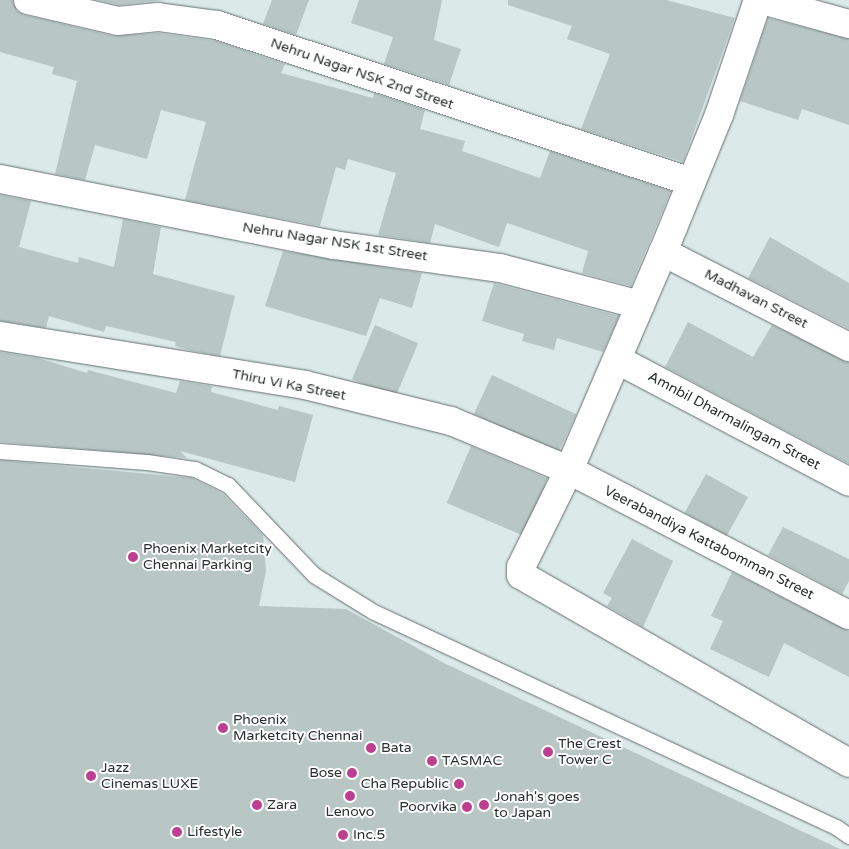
<!DOCTYPE html>
<style>
body{margin:0}
#map{position:relative;width:849px;height:849px;overflow:hidden;background:#dbe9e8;font-family:"Varela Round",sans-serif}
div>[style]{position:absolute}
.building>*{inset:0;background:#b8c6c4;transform-origin:0 0}
.roads{filter:drop-shadow(0 0 1px #636f6e) drop-shadow(0 0 1px #636f6e)}
.service>*{height:15px;margin:-7.5px;padding:0 7.5px;transform-origin:7.5px;border-radius:7.5px;background:#fff}
.minor>*{height:28px;margin:-14px;padding:0 14px;transform-origin:14px;border-radius:14px;background:#fff}
.dots>*{width:14px;height:14px;translate:-50% -50%;box-sizing:border-box;border:2px solid #fff;border-radius:50%}
span{translate:-50% -50%;white-space:nowrap;text-align:center;line-height:1.15;-webkit-text-stroke:4px #fff;paint-order:stroke}
.street-label{font-size:14px;color:#2a2f2f}
.poi-label{font-size:14px;color:#2a2f2f}
.left{translate:0 -50%;text-align:left}
.right{translate:-100% -50%;text-align:right}
</style>
<div id="map">
<div class="building">
<i style="clip-path:polygon(0 0,13px 0,17px 11px,24px 15px,114px 36px,158px 33px,216px 41px,285px 64px,281px 73px,373px 98px,374px 93px,425px 110px,420px 129px,465px 141px,462px 151px,540px 178px,550px 151px,671px 191px,631px 286px,582px 273px,588px 251px,507px 223px,499px 247px,435px 224px,430px 243px,378px 235px,396px 173px,348px 159px,345px 170px,336px 167px,320px 226px,185px 200px,206px 122px,161px 110px,147px 159px,95px 145px,85px 180px,55px 174px,77px 81px,52px 74px,54px 67px,0 52px)"></i>
<i style="clip-path:polygon(97px 0,164px 0,119px 5px)"></i>
<i style="clip-path:polygon(272px 0,309px 0,296px 35px,263px 24px)"></i>
<i style="clip-path:polygon(359px 0,442px 0,434px 40px,461px 49px,449px 85px,384px 64px,393px 37px,351px 23px)"></i>
<i style="clip-path:polygon(508px 0,666px 0,735px 18px,683px 162px,581px 129px,610px 54px,567px 39px,572px 26px,508px 5px)"></i>
<i style="clip-path:polygon(768px 18px,849px 39px,849px 125px,802px 109px,798px 120px,740px 101px)"></i>
<i style="clip-path:polygon(0 195px,31px 201px,19px 247px,78px 263px,79px 257px,114px 267px,123px 219px,161px 227px,153px 274px,235px 296px,220px 356px,188px 350px,175px 346px,176px 342px,106px 326px,104px 332px,49px 316px,46px 328px,0 321px)"></i>
<i style="clip-path:polygon(770px 237px,849px 283px,849px 329px,748px 278px)"></i>
<i style="clip-path:polygon(283px 251px,422px 273px,412px 308px,380px 298px,366px 336px,265px 306px)"></i>
<i style="clip-path:polygon(494px 283px,619px 316px,603px 352px,557px 338px,554px 350px,522px 341px,524px 334px,482px 321px)"></i>
<i style="clip-path:polygon(688px 322px,753px 357px,772px 325px,849px 362px,849px 464px,665px 367px)"></i>
<i style="left:375px;top:325px;width:47px;height:59px;rotate:23deg"></i>
<i style="clip-path:polygon(0 352px,38px 358px,87px 373px,88px 370px,176px 393px,180px 381px,212px 386px,211px 392px,278px 410px,279px 406px,313px 415px,295px 482px,180px 451px,187px 458px,0 442px)"></i>
<i style="left:492px;top:375px;width:93px;height:43px;rotate:25deg"></i>
<i style="left:471px;top:446px;width:83px;height:62px;rotate:23deg"></i>
<i style="clip-path:polygon(0 460px,192px 478px,222px 493px,263px 535px,266px 571px,259px 606px,346px 609px,446px 664px,840px 849px,0 849px)"></i>
<i style="left:706px;top:474px;width:48px;height:44px;rotate:29deg"></i>
<i style="clip-path:polygon(783px 527px,849px 559px,849px 581px,842px 594px,768px 555px)"></i>
<i style="clip-path:polygon(632px 539px,673px 561px,643px 627px,607px 606px,612px 598px,603px 593px)"></i>
<i style="clip-path:polygon(732px 572px,849px 631px,849px 677px,784px 643px,769px 677px,710px 649px,723px 621px,711px 616px)"></i>
</div>
<div class="roads">
<div class="service">
<i style="left:0;top:451px;width:147px;rotate:4.3deg"></i>
<i style="left:147px;top:462px;width:49px;rotate:8.3deg"></i>
<i style="left:195px;top:469px;width:37px;rotate:26deg"></i>
<i style="left:228px;top:485px;width:124px;rotate:46.3deg"></i>
<i style="left:314px;top:575px;width:70px;rotate:31.7deg"></i>
<i style="left:374px;top:612px;width:510px;rotate:24.96deg"></i>
<i style="left:836px;top:827px;width:16px;rotate:35deg"></i>
</div>
<div class="minor">
<i style="left:28px;top:0;width:92px;rotate:13.1deg"></i>
<i style="left:118px;top:21px;width:40px;rotate:-5.7deg"></i>
<i style="left:158px;top:17px;width:60px;rotate:7.7deg"></i>
<i style="left:217px;top:25px;width:498px;rotate:18.3deg"></i>
<i style="left:758px;top:0;width:121px;rotate:108.7deg"></i>
<i style="left:719px;top:115px;width:148px;rotate:112.2deg"></i>
<i style="left:663px;top:252px;width:237px;rotate:113.3deg"></i>
<i style="left:569px;top:470px;width:108px;rotate:116.3deg"></i>
<i style="left:521px;top:567px;width:8px;rotate:90deg"></i>
<i style="left:521px;top:575px;width:378px;rotate:29.8deg"></i>
<i style="left:762px;top:0;width:90px;rotate:15.4deg"></i>
<i style="left:0;top:179px;width:340px;rotate:11.2deg"></i>
<i style="left:334px;top:245px;width:168px;rotate:7.9deg"></i>
<i style="left:500px;top:268px;width:145px;rotate:14.8deg"></i>
<i style="left:663px;top:252px;width:209px;rotate:27.1deg"></i>
<i style="left:0;top:336px;width:309px;rotate:9.1deg"></i>
<i style="left:305px;top:385px;width:150px;rotate:13.9deg"></i>
<i style="left:451px;top:421px;width:128px;rotate:22.6deg"></i>
<i style="left:569px;top:470px;width:315px;rotate:27.4deg"></i>
<i style="left:618px;top:360px;width:261px;rotate:27.8deg"></i>
</div>
</div>
<div class="dots">
<i style="left:133px;top:557px;background:#bc408f"></i>
<i style="left:223px;top:728px;background:#bc408f"></i>
<i style="left:371px;top:748px;background:#bc408f"></i>
<i style="left:548px;top:752px;background:#bc408f"></i>
<i style="left:432px;top:761px;background:#bc408f"></i>
<i style="left:352px;top:773px;background:#bc408f"></i>
<i style="left:91px;top:776px;background:#bc408f"></i>
<i style="left:459px;top:784px;background:#bc408f"></i>
<i style="left:350px;top:796px;background:#bc408f"></i>
<i style="left:257px;top:805px;background:#bc408f"></i>
<i style="left:484px;top:805px;background:#bc408f"></i>
<i style="left:467px;top:807px;background:#bc408f"></i>
<i style="left:177px;top:832px;background:#bc408f"></i>
<i style="left:343px;top:835px;background:#bc408f"></i>
</div>
<div class="street-label">
<span style="left:362px;top:74px;rotate:19deg">Nehru Nagar NSK 2nd Street</span>
<span style="left:335px;top:242px;rotate:9deg">Nehru Nagar NSK 1st Street</span>
<span style="left:756px;top:299px;rotate:27deg">Madhavan Street</span>
<span style="left:289px;top:385px;rotate:11deg">Thiru Vi Ka Street</span>
<span style="left:734px;top:421px;rotate:28deg">Amnbil Dharmalingam Street</span>
<span style="left:709px;top:543px;rotate:27deg">Veerabandiya Kattabomman Street</span>
</div>
<div class="poi-label">
<span class="left" style="left:143px;top:557px">Phoenix Marketcity<br>Chennai Parking</span>
<span class="left" style="left:233px;top:728px">Phoenix<br>Marketcity Chennai</span>
<span class="left" style="left:558px;top:752px">The Crest<br>Tower C</span>
<span class="left" style="left:381px;top:748px">Bata</span>
<span class="left" style="left:442px;top:761px">TASMAC</span>
<span class="left" style="left:101px;top:776px">Jazz<br>Cinemas LUXE</span>
<span class="right" style="left:342px;top:773px">Bose</span>
<span class="right" style="left:449px;top:784px">Cha Republic</span>
<span class="left" style="left:494px;top:805px">Jonah's goes<br>to Japan</span>
<span class="left" style="left:267px;top:805px">Zara</span>
<span class="right" style="left:457px;top:807px">Poorvika</span>
<span style="left:350px;top:812px">Lenovo</span>
<span class="left" style="left:187px;top:832px">Lifestyle</span>
<span class="left" style="left:353px;top:835px">Inc.5</span>
</div>
</div>
